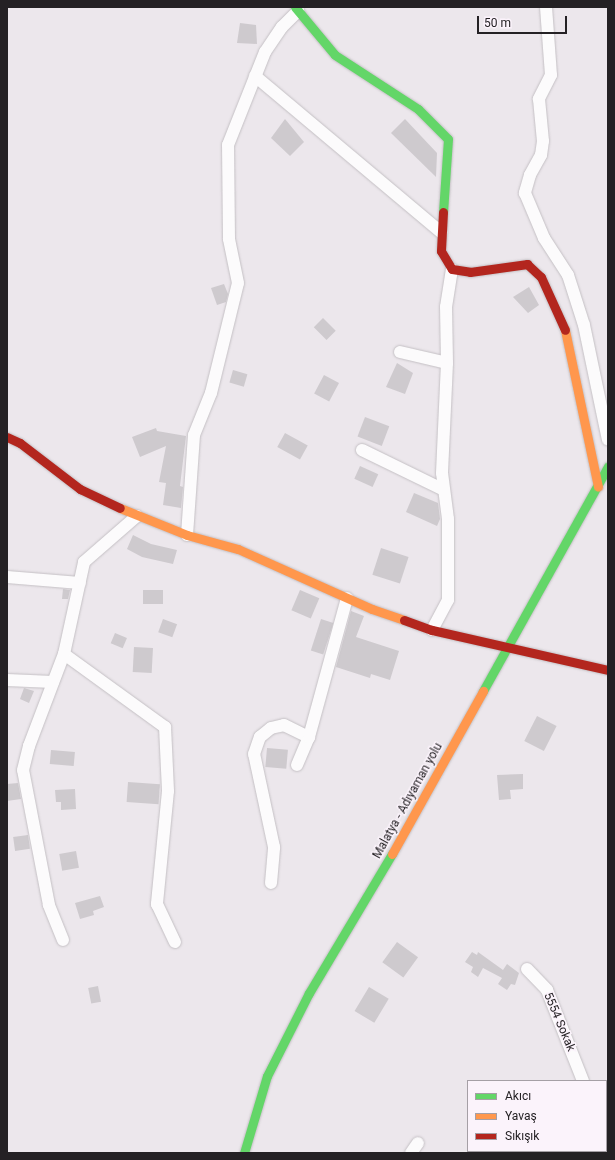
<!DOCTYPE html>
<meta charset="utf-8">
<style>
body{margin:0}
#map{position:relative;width:615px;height:1160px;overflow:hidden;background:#ece7ec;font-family:Roboto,sans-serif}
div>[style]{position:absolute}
.building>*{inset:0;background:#cecace;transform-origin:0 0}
.roads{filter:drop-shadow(0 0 1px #c4c0c4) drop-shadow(0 0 1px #c4c0c4)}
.street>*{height:12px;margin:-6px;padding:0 6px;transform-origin:6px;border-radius:6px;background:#fcfbfc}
.fast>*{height:9px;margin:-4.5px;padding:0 4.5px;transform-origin:4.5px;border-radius:4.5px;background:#63d668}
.slow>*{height:9px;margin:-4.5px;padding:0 4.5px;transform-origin:4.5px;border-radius:4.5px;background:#ff974d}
.jam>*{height:9px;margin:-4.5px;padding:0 4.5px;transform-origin:4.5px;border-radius:4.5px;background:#b3261e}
span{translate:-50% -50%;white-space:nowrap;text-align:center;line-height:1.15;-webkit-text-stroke:3px #fbf3fb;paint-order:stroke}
.street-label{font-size:12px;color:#242124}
.frame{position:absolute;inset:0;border:8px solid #242124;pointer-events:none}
.legend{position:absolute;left:467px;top:1080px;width:140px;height:72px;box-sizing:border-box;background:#fbf3fb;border:1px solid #a59fa5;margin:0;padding:5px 7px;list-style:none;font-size:12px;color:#242124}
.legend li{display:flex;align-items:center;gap:8px;height:20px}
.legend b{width:20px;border:1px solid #a59fa5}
.scale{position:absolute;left:477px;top:16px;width:90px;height:18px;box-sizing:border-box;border:2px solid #242124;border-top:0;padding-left:5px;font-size:12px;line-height:14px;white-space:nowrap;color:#242124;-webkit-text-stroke:3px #fbf3fb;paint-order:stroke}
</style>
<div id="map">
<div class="building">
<i style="clip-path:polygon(240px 23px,256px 25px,257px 44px,237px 43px)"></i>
<i style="clip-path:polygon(285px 119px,304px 142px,290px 156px,271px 138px)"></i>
<i style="clip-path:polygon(405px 119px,437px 153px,436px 177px,391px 133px)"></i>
<i style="clip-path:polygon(224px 284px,228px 294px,226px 302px,217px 305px,211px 288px)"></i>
<i style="clip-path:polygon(529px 287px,539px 305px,528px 313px,513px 297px)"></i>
<i style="left:323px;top:318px;width:18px;height:13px;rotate:45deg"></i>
<i style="clip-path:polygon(397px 363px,413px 373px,405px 394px,386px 387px)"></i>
<i style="left:233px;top:370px;width:15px;height:13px;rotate:16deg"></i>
<i style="left:324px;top:375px;width:17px;height:21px;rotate:28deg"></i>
<i style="left:365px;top:417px;width:26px;height:21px;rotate:21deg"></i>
<i style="clip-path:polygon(156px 428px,157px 431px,186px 436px,180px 486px,183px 487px,181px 508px,163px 505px,166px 483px,159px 482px,166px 446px,140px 457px,132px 437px)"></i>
<i style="left:285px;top:433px;width:26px;height:16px;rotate:29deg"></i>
<i style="left:360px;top:466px;width:20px;height:14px;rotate:24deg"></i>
<i style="clip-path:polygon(414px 493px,438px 503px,440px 519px,437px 526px,406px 512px)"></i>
<i style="clip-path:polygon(133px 535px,151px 544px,177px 550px,173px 564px,142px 557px,127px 549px)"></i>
<i style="left:381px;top:548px;width:29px;height:28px;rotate:18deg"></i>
<i style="clip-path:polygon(63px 589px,70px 590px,68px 599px,62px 599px)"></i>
<i style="left:143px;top:590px;width:20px;height:14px"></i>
<i style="left:300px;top:590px;width:21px;height:22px;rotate:23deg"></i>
<i style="clip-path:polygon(351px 611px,364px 616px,356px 637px,399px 651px,390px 680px,371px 674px,370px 678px,336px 667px)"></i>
<i style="left:163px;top:619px;width:15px;height:14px;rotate:20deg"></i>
<i style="left:321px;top:619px;width:13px;height:33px;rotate:18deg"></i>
<i style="left:115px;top:633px;width:13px;height:11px;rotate:23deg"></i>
<i style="left:134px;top:647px;width:19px;height:25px;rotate:3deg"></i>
<i style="clip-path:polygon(24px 688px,34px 691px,29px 703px,20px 699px)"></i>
<i style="left:537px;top:716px;width:22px;height:28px;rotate:27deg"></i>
<i style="left:267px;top:748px;width:21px;height:19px;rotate:5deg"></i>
<i style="left:51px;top:750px;width:24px;height:14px;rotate:5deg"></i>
<i style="clip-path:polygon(523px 774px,523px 789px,510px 790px,511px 799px,499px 800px,497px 775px)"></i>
<i style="left:128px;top:782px;width:32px;height:20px;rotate:4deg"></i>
<i style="clip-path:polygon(18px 783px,21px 799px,7px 801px,7px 784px)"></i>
<i style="clip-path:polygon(75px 789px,76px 809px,61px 810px,61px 802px,56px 802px,55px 790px)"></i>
<i style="left:28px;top:835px;width:14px;height:15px;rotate:82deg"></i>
<i style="left:76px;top:851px;width:17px;height:17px;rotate:80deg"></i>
<i style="clip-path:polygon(100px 896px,104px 907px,93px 911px,94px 915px,80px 919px,75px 903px)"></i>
<i style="left:397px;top:942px;width:26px;height:25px;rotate:36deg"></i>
<i style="clip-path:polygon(472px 952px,477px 955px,478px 952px,503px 970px,507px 964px,519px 973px,515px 985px,511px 984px,507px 990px,498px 984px,502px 978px,483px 968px,478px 977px,471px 972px,473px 967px,465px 962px)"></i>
<i style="left:98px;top:986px;width:16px;height:10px;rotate:79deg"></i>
<i style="left:369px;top:987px;width:23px;height:28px;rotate:31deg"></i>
</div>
<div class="roads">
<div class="street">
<i style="left:546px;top:7px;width:68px;rotate:85.8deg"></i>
<i style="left:551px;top:75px;width:27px;rotate:117deg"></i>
<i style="left:539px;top:99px;width:42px;rotate:84.6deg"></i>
<i style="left:543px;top:141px;width:14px;rotate:98deg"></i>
<i style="left:541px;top:155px;width:23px;rotate:119deg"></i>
<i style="left:530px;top:175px;width:19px;rotate:106deg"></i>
<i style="left:525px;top:193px;width:49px;rotate:67.1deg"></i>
<i style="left:544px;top:238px;width:44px;rotate:57deg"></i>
<i style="left:568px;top:275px;width:52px;rotate:72.3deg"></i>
<i style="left:584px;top:325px;width:117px;rotate:78.2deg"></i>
<i style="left:255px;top:76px;width:243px;rotate:40deg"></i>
<i style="left:400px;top:352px;width:48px;rotate:13.2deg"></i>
<i style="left:362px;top:450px;width:91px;rotate:26deg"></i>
<i style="left:187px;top:535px;width:100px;rotate:-86deg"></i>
<i style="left:194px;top:435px;width:45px;rotate:-68deg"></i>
<i style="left:211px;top:393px;width:113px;rotate:-76.2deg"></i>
<i style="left:238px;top:283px;width:45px;rotate:-101.6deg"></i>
<i style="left:229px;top:239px;width:94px;rotate:-90.6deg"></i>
<i style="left:228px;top:145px;width:100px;rotate:-68.3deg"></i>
<i style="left:265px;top:52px;width:30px;rotate:-56deg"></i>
<i style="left:282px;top:27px;width:23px;rotate:-45deg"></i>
<i style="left:7px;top:577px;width:73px;rotate:4.7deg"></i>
<i style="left:432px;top:630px;width:34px;rotate:-62deg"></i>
<i style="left:448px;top:600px;width:81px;rotate:-90deg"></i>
<i style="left:448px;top:519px;width:46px;rotate:-97.4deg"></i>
<i style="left:442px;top:473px;width:110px;rotate:-87.4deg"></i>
<i style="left:447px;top:363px;width:56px;rotate:-91deg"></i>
<i style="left:446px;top:307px;width:38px;rotate:-81deg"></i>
<i style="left:64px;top:654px;width:125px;rotate:35.9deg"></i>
<i style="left:165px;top:727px;width:64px;rotate:87.3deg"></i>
<i style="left:168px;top:791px;width:114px;rotate:95.6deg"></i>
<i style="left:157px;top:904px;width:42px;rotate:64.7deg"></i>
<i style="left:7px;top:680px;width:46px;rotate:2.5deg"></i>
<i style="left:297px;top:765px;width:30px;rotate:-67deg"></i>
<i style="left:271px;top:883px;width:36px;rotate:-85deg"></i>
<i style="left:274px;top:847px;width:95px;rotate:-102.1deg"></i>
<i style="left:254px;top:754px;width:18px;rotate:-71deg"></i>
<i style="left:260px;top:737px;width:14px;rotate:-39deg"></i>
<i style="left:271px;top:728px;width:13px;rotate:-13deg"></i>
<i style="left:284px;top:725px;width:28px;rotate:26deg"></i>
<i style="left:309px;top:737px;width:144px;rotate:-74.7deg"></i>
<i style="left:63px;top:940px;width:38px;rotate:-112deg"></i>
<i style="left:49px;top:905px;width:137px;rotate:-100.9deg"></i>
<i style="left:23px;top:770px;width:25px;rotate:-76deg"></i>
<i style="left:29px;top:746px;width:98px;rotate:-69.2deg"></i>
<i style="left:64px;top:654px;width:94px;rotate:-77.7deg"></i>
<i style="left:84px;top:562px;width:70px;rotate:-41deg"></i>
<i style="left:527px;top:969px;width:29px;rotate:46deg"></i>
<i style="left:547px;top:990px;width:98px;rotate:68.4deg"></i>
<i style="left:606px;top:1139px;width:5px;rotate:68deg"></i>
<i style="left:411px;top:1153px;width:12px;rotate:-55deg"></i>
</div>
<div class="fast">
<i style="left:295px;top:7px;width:62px;rotate:50.2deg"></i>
<i style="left:335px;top:55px;width:99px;rotate:33deg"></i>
<i style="left:418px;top:109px;width:42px;rotate:45deg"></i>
<i style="left:448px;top:139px;width:73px;rotate:93.9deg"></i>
<i style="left:483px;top:691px;width:257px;rotate:-60.9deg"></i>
<i style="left:244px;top:1153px;width:80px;rotate:-73.4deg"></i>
<i style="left:267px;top:1076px;width:93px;rotate:-63.2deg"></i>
<i style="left:309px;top:993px;width:162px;rotate:-59.2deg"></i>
</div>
<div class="slow">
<i style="left:565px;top:330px;width:160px;rotate:78.1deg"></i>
<i style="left:120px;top:508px;width:72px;rotate:21.9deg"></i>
<i style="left:187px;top:535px;width:53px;rotate:15.4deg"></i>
<i style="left:238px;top:549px;width:147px;rotate:24.1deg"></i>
<i style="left:372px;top:609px;width:34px;rotate:19deg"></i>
<i style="left:392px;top:854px;width:187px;rotate:-60.8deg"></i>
</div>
<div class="jam">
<i style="left:443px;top:212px;width:39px;rotate:93deg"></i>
<i style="left:441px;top:251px;width:21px;rotate:59deg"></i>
<i style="left:452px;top:269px;width:18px;rotate:9deg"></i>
<i style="left:470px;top:272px;width:58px;rotate:-8deg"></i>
<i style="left:527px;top:264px;width:19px;rotate:43deg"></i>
<i style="left:541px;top:277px;width:58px;rotate:65.6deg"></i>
<i style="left:7px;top:437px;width:14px;rotate:25deg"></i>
<i style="left:20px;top:443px;width:76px;rotate:37.5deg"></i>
<i style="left:80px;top:489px;width:44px;rotate:25.4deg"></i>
<i style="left:404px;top:620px;width:30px;rotate:20deg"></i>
<i style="left:432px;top:630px;width:180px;rotate:12.8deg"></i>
</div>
</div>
<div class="street-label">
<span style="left:408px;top:801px;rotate:-61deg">Malatya - Adıyaman yolu</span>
<span style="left:559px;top:1022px;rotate:67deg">5554 Sokak</span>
</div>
<div class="frame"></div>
<ul class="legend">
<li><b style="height:5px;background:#63d668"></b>Akıcı</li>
<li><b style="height:5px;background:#ff974d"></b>Yavaş</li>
<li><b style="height:5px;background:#b3261e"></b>Sıkışık</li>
</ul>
<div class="scale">50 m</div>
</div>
